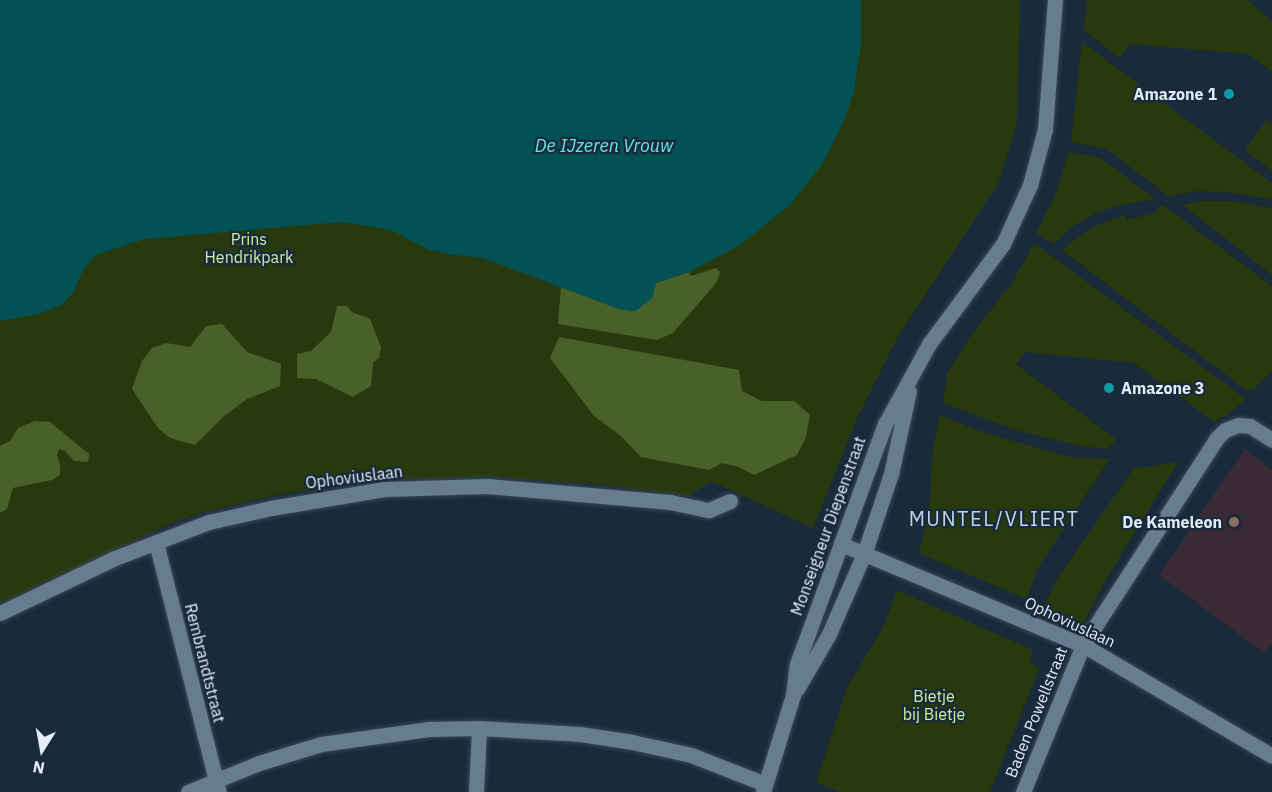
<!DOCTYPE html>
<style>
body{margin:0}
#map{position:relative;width:1272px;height:792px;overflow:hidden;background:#192a3a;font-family:"IBM Plex Sans",sans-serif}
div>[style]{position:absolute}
.education>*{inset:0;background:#3a2a35}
.green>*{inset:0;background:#28390e}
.forest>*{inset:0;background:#4a602b}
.water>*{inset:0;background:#025154}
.roads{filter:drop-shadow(0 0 2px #394755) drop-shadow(0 0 2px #394755)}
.minor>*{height:15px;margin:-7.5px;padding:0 7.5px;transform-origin:7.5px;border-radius:7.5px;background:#687c8f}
.dots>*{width:16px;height:16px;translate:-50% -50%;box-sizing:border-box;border:3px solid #192a3a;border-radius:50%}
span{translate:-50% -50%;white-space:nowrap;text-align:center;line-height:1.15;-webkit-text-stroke:4.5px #192a3a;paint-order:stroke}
.poi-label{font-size:16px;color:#e2edf8;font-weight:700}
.right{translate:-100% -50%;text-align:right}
.left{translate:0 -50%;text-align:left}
.park-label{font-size:16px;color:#cbef9d}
.street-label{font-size:16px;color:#e2edf8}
.water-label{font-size:18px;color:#64e5eb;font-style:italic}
.quarter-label{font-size:20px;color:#c0d6eb;letter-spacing:1.5px}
.north{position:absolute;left:12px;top:720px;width:60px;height:60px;-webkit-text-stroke:4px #192a3a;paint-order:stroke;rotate:191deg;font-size:16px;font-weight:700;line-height:24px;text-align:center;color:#e2edf8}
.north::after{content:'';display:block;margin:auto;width:21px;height:27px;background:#e2edf8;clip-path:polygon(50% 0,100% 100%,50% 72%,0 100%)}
</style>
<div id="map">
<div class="education">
<i style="clip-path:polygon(1245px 449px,1272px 470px,1272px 644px,1264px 653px,1159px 575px)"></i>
</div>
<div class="green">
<i style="clip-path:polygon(0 0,1020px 0,1017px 123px,999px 182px,897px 338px,857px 418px,813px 528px,711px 481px,689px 496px,606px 485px,488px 477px,380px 480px,271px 496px,201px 513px,172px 523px,0 604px)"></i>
<i style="clip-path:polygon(1087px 0,1248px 0,1272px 22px,1272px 72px,1249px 54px,1130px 44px,1120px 58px,1084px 31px)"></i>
<i style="clip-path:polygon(1082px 42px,1272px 183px,1272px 199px,1225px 192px,1197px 191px,1168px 196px,1107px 149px,1071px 142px)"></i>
<i style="clip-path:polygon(1266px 120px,1272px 125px,1272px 171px,1245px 150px)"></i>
<i style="clip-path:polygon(1069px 152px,1101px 158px,1155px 199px,1121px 205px,1098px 212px,1073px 226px,1054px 244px,1036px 233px,1055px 196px)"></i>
<i style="clip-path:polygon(1200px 201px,1231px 201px,1272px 208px,1272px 275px,1183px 205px)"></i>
<i style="clip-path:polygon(1163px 205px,1272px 286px,1272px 371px,1253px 390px,1246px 390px,1062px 250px,1075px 239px,1098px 225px,1125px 215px,1127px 220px,1156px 213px,1156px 208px)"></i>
<i style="clip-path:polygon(1034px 243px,1246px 399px,1230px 413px,1214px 422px,1134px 363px,1025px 352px,1016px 364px,1116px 439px,1108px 449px,1080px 446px,1015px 430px,943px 403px,947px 374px,971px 335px,1012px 283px)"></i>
<i style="clip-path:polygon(940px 415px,979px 431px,1070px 457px,1110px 459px,1039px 566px,1026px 599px,919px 553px,929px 511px,933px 447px)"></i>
<i style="clip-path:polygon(1178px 462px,1105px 581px,1081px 629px,1041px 613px,1056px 581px,1133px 469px)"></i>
<i style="clip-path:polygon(897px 590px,1033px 650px,1030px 662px,1039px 669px,990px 792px,840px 792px,816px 782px,847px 688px,882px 629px)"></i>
</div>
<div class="forest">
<i style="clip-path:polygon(716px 268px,720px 272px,717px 282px,673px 333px,657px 340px,558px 324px,561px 286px,619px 309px,635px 311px,652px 298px,656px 283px,689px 272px,691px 276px)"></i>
<i style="clip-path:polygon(337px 306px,347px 306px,352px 312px,370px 319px,381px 347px,379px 358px,373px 363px,371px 386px,353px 397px,316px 379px,297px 378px,297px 354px,311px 351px,331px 332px)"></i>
<i style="clip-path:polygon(222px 324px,247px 352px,281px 364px,280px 386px,247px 399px,224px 416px,195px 445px,170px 438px,158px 428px,132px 389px,142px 361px,152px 348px,166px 343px,190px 347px,206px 326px)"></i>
<i style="clip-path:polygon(559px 337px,739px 370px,742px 391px,762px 401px,794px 401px,810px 415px,806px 437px,797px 455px,754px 475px,739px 467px,722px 463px,709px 470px,641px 457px,621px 436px,594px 416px,550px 358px)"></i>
<i style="clip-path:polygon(35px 421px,50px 422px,89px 454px,88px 462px,74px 461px,65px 451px,59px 449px,57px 455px,60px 465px,60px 475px,52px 480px,13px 488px,7px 509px,0 513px,0 446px,10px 441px,18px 428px)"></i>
</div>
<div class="water">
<i style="clip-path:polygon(0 0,861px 0,861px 43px,854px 92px,844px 121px,823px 163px,791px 204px,740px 245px,689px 272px,656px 283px,652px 298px,635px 311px,619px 309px,483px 258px,448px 254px,427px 249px,391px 230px,342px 222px,145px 239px,95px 255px,81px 274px,73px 293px,62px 305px,38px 314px,0 321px)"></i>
</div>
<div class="roads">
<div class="minor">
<i style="left:156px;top:542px;width:258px;rotate:75.9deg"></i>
<i style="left:841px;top:544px;width:262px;rotate:22.7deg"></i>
<i style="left:1083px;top:645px;width:219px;rotate:30.4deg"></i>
<i style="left:0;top:613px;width:127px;rotate:-25.6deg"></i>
<i style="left:115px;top:558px;width:101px;rotate:-21deg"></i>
<i style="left:209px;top:522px;width:64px;rotate:-12.7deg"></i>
<i style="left:271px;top:508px;width:115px;rotate:-9.5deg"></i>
<i style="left:384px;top:489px;width:103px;rotate:-1.7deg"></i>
<i style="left:487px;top:486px;width:184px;rotate:5deg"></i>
<i style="left:670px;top:502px;width:40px;rotate:12deg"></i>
<i style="left:709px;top:510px;width:23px;rotate:-23deg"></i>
<i style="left:797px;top:689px;width:61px;rotate:-59.7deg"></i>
<i style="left:828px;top:636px;width:90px;rotate:-66.3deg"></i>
<i style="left:864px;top:554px;width:84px;rotate:-71.4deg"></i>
<i style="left:891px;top:474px;width:85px;rotate:-77.8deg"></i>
<i style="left:188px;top:792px;width:77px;rotate:-22.2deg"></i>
<i style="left:259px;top:763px;width:65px;rotate:-17deg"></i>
<i style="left:321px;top:744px;width:109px;rotate:-7.9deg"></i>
<i style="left:429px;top:729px;width:50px;rotate:-1.1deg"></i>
<i style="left:479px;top:728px;width:101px;rotate:3.4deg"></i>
<i style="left:580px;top:734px;width:53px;rotate:8.7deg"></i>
<i style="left:632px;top:742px;width:60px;rotate:12.4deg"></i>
<i style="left:691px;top:755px;width:79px;rotate:21.4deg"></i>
<i style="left:476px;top:792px;width:64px;rotate:-87.3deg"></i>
<i style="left:763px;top:792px;width:102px;rotate:-72.8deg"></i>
<i style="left:793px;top:695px;width:31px;rotate:-83deg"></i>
<i style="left:797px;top:664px;width:256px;rotate:-69.9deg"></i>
<i style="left:885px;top:424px;width:91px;rotate:-61.2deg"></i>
<i style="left:929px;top:344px;width:124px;rotate:-53.5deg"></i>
<i style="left:1003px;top:244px;width:65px;rotate:-65.4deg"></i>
<i style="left:1030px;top:185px;width:58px;rotate:-75deg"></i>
<i style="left:1045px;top:129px;width:129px;rotate:-85.6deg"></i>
<i style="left:1023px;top:792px;width:159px;rotate:-67.8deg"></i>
<i style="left:1083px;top:645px;width:247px;rotate:-57.1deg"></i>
<i style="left:1217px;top:438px;width:11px;rotate:-45deg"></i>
<i style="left:1225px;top:430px;width:14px;rotate:-21deg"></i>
<i style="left:1238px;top:425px;width:12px;rotate:5deg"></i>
<i style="left:1250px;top:426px;width:26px;rotate:32deg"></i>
</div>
</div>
<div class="dots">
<i style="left:1229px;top:94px;background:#0f9aa8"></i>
<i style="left:1109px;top:388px;background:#0f9aa8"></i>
<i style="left:1234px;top:522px;background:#8d6e63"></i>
</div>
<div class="poi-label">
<span class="right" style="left:1217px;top:94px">Amazone 1</span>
<span class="left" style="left:1121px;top:388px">Amazone 3</span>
<span class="right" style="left:1222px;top:522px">De Kameleon</span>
</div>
<div class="park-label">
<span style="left:249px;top:248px">Prins<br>Hendrikpark</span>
<span style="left:934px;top:705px">Bietje<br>bij Bietje</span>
</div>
<div class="street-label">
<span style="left:354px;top:477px;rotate:-7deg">Ophoviuslaan</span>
<span style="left:828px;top:526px;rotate:-70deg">Monseigneur Diepenstraat</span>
<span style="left:1070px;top:622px;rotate:25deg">Ophoviuslaan</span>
<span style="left:205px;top:663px;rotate:76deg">Rembrandtstraat</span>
<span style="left:1036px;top:712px;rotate:-68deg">Baden Powellstraat</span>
</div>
<div class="water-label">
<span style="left:604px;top:146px">De IJzeren Vrouw</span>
</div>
<div class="quarter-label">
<span style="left:994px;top:518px">MUNTEL/VLIERT</span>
</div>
<div class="north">N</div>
</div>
